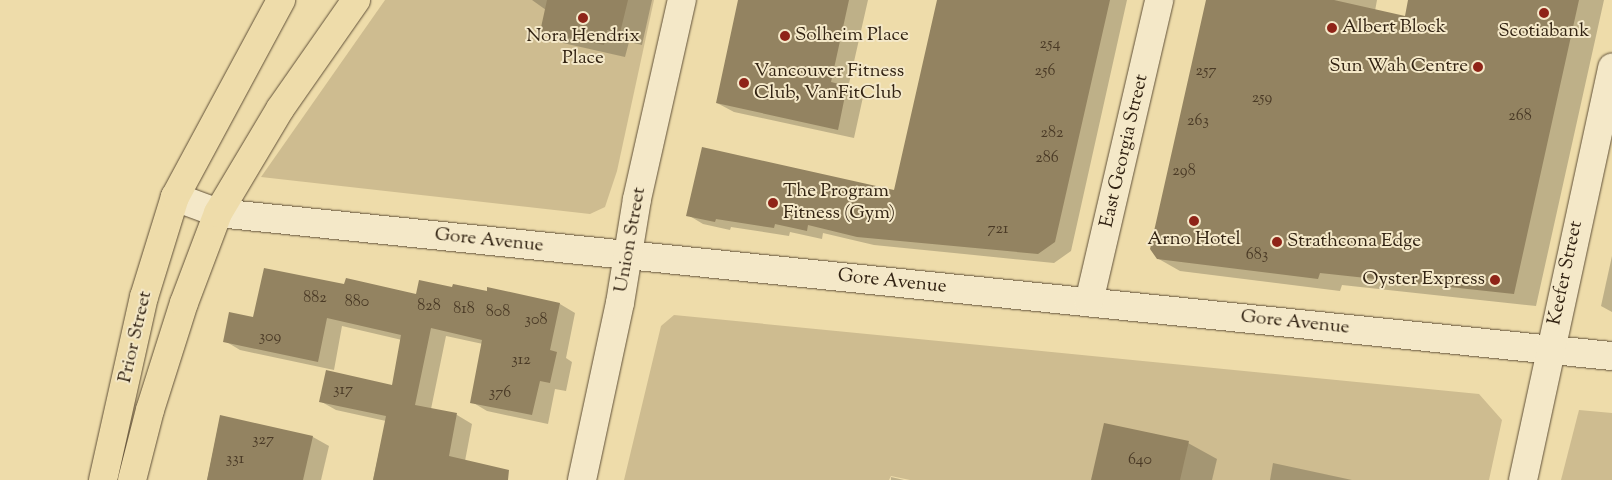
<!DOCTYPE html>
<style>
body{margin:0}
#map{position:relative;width:1612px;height:480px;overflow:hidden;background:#eedcaa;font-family:"Sorts Mill Goudy",serif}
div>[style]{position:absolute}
.green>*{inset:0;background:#cebc90}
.shadow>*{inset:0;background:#0003}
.building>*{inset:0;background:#938361}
.roads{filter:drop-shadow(0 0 1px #605038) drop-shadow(0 0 1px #605038)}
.minor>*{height:28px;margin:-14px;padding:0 14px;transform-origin:14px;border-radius:14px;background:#f4e8c8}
.major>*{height:28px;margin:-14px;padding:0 14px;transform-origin:14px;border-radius:14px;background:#eedcaa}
.dots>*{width:14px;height:14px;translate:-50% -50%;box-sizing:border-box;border:2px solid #f4e8c8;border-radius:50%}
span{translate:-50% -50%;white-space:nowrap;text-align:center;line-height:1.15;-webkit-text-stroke:4px #f4e8c8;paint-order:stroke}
.number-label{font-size:16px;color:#4a3a26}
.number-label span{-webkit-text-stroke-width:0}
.poi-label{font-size:19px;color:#312212}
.left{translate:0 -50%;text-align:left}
.right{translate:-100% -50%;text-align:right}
.street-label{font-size:19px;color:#312212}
</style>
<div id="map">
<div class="green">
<i style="clip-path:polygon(385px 0,654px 0,617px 171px,605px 207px,590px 214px,261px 177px)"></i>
<i style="clip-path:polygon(674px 315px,1479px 394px,1502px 420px,1489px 480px,910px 480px,891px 476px,889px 480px,624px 480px,661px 326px)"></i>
<i style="clip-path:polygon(1579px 410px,1612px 413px,1612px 480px,1561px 480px)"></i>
</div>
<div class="shadow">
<i style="clip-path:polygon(532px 0,652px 0,642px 45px,629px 42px,625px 57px,563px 43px,542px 31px,546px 10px)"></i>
<i style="clip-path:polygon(740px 0,868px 0,848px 88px,863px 97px,854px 138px,734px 112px,717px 103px)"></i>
<i style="clip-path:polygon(938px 0,1127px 0,1071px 251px,1054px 263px,874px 245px,823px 233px,822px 239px,790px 232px,789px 236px,731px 227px,730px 230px,703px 224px,688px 215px,895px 191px)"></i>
<i style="clip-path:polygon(1207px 0,1377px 0,1375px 11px,1405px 18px,1410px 0,1604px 0,1536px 306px,1342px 285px,1340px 291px,1180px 271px,1157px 258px)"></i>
<i style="clip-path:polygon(1612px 256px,1612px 312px,1601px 306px)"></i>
<i style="clip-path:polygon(345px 286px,417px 296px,453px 289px,488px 292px,488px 289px,560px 304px,575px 313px,566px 358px,572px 362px,566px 391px,555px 389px,548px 424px,487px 411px,472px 402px,483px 344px,446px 336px,431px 409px,457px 415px,472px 424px,465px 461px,501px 480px,373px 480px,386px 421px,336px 410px,320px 401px,393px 386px,402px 340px,342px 326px,334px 370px,240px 350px,225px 341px,254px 318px)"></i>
<i style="clip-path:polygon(221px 417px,313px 437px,329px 446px,321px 480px,207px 480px)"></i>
<i style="clip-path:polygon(1188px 443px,1217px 459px,1212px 480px,1093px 480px)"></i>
<i style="clip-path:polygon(1273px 463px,1352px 480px,1270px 480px)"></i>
<i style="clip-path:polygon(891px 477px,904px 480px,891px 480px)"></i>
</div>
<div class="building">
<i style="clip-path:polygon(547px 0,628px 0,620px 33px,607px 30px,604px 45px,540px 32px)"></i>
<i style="clip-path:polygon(738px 0,849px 0,831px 82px,847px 86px,838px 130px,716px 103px)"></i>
<i style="clip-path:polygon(937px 0,1110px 0,1055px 242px,1038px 254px,857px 237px,808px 225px,807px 231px,775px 224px,774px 228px,716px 219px,715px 222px,686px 216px,702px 147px,894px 190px)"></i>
<i style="clip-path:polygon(1206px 0,1334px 0,1405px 16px,1408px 0,1579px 0,1514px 294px,1320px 273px,1318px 279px,1157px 259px,1150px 249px)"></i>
<i style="clip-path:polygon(264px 268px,344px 284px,346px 278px,416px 294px,419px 280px,452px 287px,453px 284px,487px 291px,487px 287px,560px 303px,550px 350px,557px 352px,550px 383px,540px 381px,532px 415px,470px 403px,482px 340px,431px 328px,415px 405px,457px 413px,449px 456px,509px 470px,508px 480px,373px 480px,386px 416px,319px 402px,326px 370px,392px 385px,401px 335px,327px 318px,318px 362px,223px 342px,229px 312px,253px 317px)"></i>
<i style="clip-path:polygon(220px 415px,313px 436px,303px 480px,207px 480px)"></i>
<i style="clip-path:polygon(1104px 423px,1189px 441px,1180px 480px,1091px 480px)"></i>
</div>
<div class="roads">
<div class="minor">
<i style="left:175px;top:197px;width:46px;rotate:20.4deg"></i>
<i style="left:218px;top:213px;width:1401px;rotate:5.86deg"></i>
<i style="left:1089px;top:302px;width:310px;rotate:-76.9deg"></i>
<i style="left:582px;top:480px;width:181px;rotate:-77.9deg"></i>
<i style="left:620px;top:303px;width:105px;rotate:-80.7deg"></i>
<i style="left:637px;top:199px;width:204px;rotate:-77.3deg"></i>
<i style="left:1523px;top:480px;width:422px;rotate:-77.8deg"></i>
</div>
<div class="major">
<i style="left:103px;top:480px;width:188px;rotate:-77.4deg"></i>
<i style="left:144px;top:297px;width:105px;rotate:-72.8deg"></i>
<i style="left:175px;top:197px;width:224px;rotate:-61.7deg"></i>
<i style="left:132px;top:480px;width:72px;rotate:-75.6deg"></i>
<i style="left:150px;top:410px;width:112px;rotate:-72.4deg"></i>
<i style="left:184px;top:303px;width:96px;rotate:-69.3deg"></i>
<i style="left:218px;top:213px;width:121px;rotate:-59.2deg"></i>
<i style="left:280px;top:109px;width:133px;rotate:-55.1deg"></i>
</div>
</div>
<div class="dots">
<i style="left:1544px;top:13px;background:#8f2418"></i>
<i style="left:583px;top:18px;background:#8f2418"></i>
<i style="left:1332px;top:28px;background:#8f2418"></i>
<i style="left:785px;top:36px;background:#8f2418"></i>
<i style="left:1478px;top:67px;background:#8f2418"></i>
<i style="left:744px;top:83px;background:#8f2418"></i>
<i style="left:773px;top:203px;background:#8f2418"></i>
<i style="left:1194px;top:221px;background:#8f2418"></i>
<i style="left:1277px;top:242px;background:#8f2418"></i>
<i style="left:1495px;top:280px;background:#8f2418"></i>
</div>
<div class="number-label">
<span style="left:1050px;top:45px">254</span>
<span style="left:1045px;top:72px">256</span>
<span style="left:1206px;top:72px">257</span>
<span style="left:1262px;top:99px">259</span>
<span style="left:1520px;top:117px">268</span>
<span style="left:1198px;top:122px">263</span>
<span style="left:1052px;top:134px">282</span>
<span style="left:1047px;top:159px">286</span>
<span style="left:1184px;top:172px">298</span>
<span style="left:998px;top:230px">721</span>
<span style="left:1257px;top:256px">683</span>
<span style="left:315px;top:299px">882</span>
<span style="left:357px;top:303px">880</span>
<span style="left:429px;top:307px">828</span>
<span style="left:464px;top:310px">818</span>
<span style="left:498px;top:313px">808</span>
<span style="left:536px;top:321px">308</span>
<span style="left:270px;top:338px">309</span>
<span style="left:521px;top:361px">312</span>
<span style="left:343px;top:391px">317</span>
<span style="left:500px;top:394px">376</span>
<span style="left:263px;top:441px">327</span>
<span style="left:235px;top:460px">331</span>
<span style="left:1140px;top:461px">640</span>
</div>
<div class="poi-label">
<span class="left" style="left:1342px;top:28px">Albert Block</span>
<span style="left:1544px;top:32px">Scotiabank</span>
<span class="left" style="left:795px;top:36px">Solheim Place</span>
<span style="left:583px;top:48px">Nora Hendrix<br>Place</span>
<span class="right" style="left:1468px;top:67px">Sun Wah Centre</span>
<span class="left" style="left:754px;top:83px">Vancouver Fitness<br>Club, VanFitClub</span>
<span class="left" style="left:783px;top:203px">The Program<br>Fitness (Gym)</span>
<span style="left:1194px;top:240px">Arno Hotel</span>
<span class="left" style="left:1287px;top:242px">Strathcona Edge</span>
<span class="right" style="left:1485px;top:280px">Oyster Express</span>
</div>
<div class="street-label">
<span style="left:1125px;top:151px;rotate:-77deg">East Georgia Street</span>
<span style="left:631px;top:240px;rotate:-80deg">Union Street</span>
<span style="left:489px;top:241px;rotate:6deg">Gore Avenue</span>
<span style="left:1566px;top:273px;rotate:-78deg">Keefer Street</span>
<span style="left:892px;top:282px;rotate:6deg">Gore Avenue</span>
<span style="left:1295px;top:323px;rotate:6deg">Gore Avenue</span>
<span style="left:136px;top:337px;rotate:-77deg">Prior Street</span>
</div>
</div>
